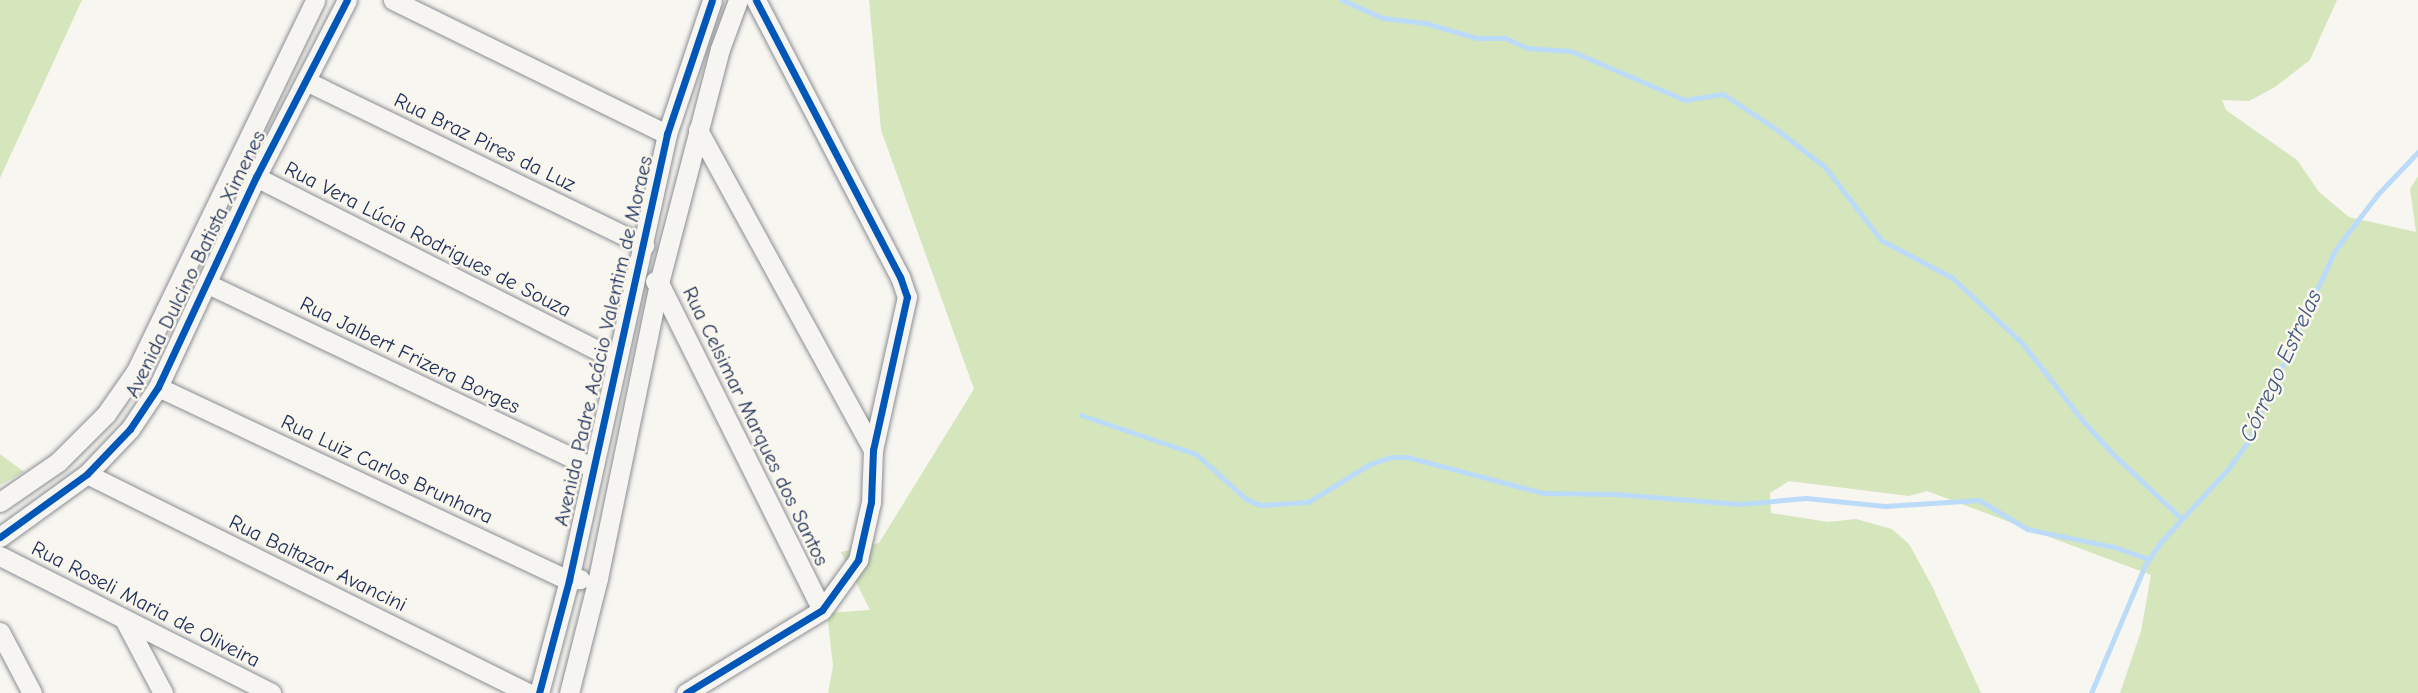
<!DOCTYPE html>
<meta charset="utf-8">
<style>
body{margin:0}
#map{position:relative;width:2418px;height:693px;overflow:hidden;background:#f8f6f0;font-family:"Comic Neue",sans-serif}
div>[style]{position:absolute}
.green>*{inset:0;background:#d5e6bc}
.stream>*{height:5px;margin:-2.5px;padding:0 2.5px;transform-origin:2.5px;border-radius:2.5px;background:#bcdbf9}
.roads{filter:drop-shadow(0 0 2px #8b8e94) drop-shadow(0 0 2px #8b8e94)}
.street>*{height:19px;margin:-9.5px;padding:0 9.5px;transform-origin:9.5px;border-radius:9.5px;background:#f6f5f1}
.cycleway>*{height:7px;margin:-3.5px;padding:0 3.5px;transform-origin:3.5px;border-radius:3.5px;background:#0057b8}
span{translate:-50% -50%;white-space:nowrap;text-align:center;line-height:1.15;-webkit-text-stroke:5px #fbf7ec;paint-order:stroke}
.street-label{font-size:21px;color:#1b2f5e}
.water-label{font-size:23px;color:#3d5786;font-style:italic}
</style>
<div id="map">
<div class="green">
<i style="clip-path:polygon(0 0,82px 0,0 178px)"></i>
<i style="clip-path:polygon(869px 0,2337px 0,2310px 60px,2275px 87px,2249px 101px,2222px 100px,2226px 110px,2297px 160px,2319px 192px,2349px 217px,2416px 232px,2410px 189px,2418px 176px,2418px 693px,2120px 693px,2141px 631px,2151px 575px,1927px 491px,1909px 496px,1789px 481px,1770px 493px,1771px 513px,1828px 522px,1856px 519px,1892px 529px,1909px 544px,1932px 586px,1981px 693px,828px 693px,833px 666px,827px 613px,870px 610px,841px 552px,879px 543px,974px 389px,881px 130px)"></i>
<i style="clip-path:polygon(0 454px,24px 472px,0 485px)"></i>
</div>
<div class="stream">
<i style="left:1342px;top:0;width:45px;rotate:23.7deg"></i>
<i style="left:1383px;top:18px;width:42px;rotate:6.8deg"></i>
<i style="left:1425px;top:23px;width:54px;rotate:16.1deg"></i>
<i style="left:1477px;top:38px;width:28px"></i>
<i style="left:1505px;top:38px;width:24px;rotate:24deg"></i>
<i style="left:1527px;top:48px;width:44px;rotate:3.9deg"></i>
<i style="left:1571px;top:51px;width:124px;rotate:23.3deg"></i>
<i style="left:1685px;top:100px;width:38px;rotate:-9deg"></i>
<i style="left:1723px;top:94px;width:64px;rotate:33.4deg"></i>
<i style="left:1776px;top:129px;width:62px;rotate:37.8deg"></i>
<i style="left:1825px;top:167px;width:92px;rotate:52.5deg"></i>
<i style="left:1881px;top:240px;width:79px;rotate:27.9deg"></i>
<i style="left:1951px;top:277px;width:28px;rotate:42deg"></i>
<i style="left:1972px;top:296px;width:69px;rotate:43.2deg"></i>
<i style="left:2022px;top:343px;width:99px;rotate:52deg"></i>
<i style="left:2083px;top:421px;width:45px;rotate:47.7deg"></i>
<i style="left:2113px;top:454px;width:95px;rotate:43.3deg"></i>
<i style="left:1081px;top:415px;width:121px;rotate:18.7deg"></i>
<i style="left:1196px;top:454px;width:67px;rotate:42deg"></i>
<i style="left:1246px;top:499px;width:15px;rotate:23deg"></i>
<i style="left:1260px;top:505px;width:48px;rotate:-3.6deg"></i>
<i style="left:1308px;top:502px;width:73px;rotate:-31.5deg"></i>
<i style="left:1370px;top:464px;width:22px;rotate:-18deg"></i>
<i style="left:1391px;top:457px;width:16px"></i>
<i style="left:1407px;top:457px;width:141px;rotate:14.8deg"></i>
<i style="left:1543px;top:493px;width:73px;rotate:0.8deg"></i>
<i style="left:1616px;top:494px;width:124px;rotate:4.6deg"></i>
<i style="left:1740px;top:504px;width:66px;rotate:-5.2deg"></i>
<i style="left:1806px;top:498px;width:79px;rotate:5.8deg"></i>
<i style="left:1885px;top:506px;width:94px;rotate:-3.7deg"></i>
<i style="left:1979px;top:500px;width:56px;rotate:31.1deg"></i>
<i style="left:2027px;top:529px;width:89px;rotate:11.7deg"></i>
<i style="left:2114px;top:547px;width:37px;rotate:19deg"></i>
<i style="left:2091px;top:693px;width:139px;rotate:-67.1deg"></i>
<i style="left:2145px;top:565px;width:25px;rotate:-56deg"></i>
<i style="left:2159px;top:544px;width:102px;rotate:-47.4deg"></i>
<i style="left:2228px;top:469px;width:32px;rotate:-54deg"></i>
<i style="left:2247px;top:443px;width:212px;rotate:-65.5deg"></i>
<i style="left:2335px;top:250px;width:69px;rotate:-52.6deg"></i>
<i style="left:2377px;top:195px;width:59px;rotate:-46.4deg"></i>
</div>
<div class="roads">
<div class="street">
<i style="left:393px;top:0;width:305px;rotate:26.1deg"></i>
<i style="left:306px;top:81px;width:376px;rotate:25.9deg"></i>
<i style="left:698px;top:130px;width:365px;rotate:61.3deg"></i>
<i style="left:256px;top:177px;width:405px;rotate:26.9deg"></i>
<i style="left:655px;top:281px;width:4px;rotate:27deg"></i>
<i style="left:659px;top:283px;width:365px;rotate:63.5deg"></i>
<i style="left:208px;top:284px;width:425px;rotate:25.5deg"></i>
<i style="left:158px;top:387px;width:454px;rotate:25.2deg"></i>
<i style="left:569px;top:580px;width:11px;rotate:-5deg"></i>
<i style="left:87px;top:474px;width:493px;rotate:26.4deg"></i>
<i style="left:0;top:502px;width:70px;rotate:-34.6deg"></i>
<i style="left:58px;top:462px;width:68px;rotate:-45deg"></i>
<i style="left:106px;top:414px;width:52px;rotate:-55.1deg"></i>
<i style="left:136px;top:371px;width:412px;rotate:-64.2deg"></i>
<i style="left:0;top:537px;width:107px;rotate:-35.9deg"></i>
<i style="left:87px;top:474px;width:62px;rotate:-46.3deg"></i>
<i style="left:130px;top:429px;width:50px;rotate:-56.3deg"></i>
<i style="left:158px;top:387px;width:232px;rotate:-65deg"></i>
<i style="left:256px;top:177px;width:199px;rotate:-62.8deg"></i>
<i style="left:0;top:556px;width:304px;rotate:26.8deg"></i>
<i style="left:124px;top:619px;width:84px;rotate:62.2deg"></i>
<i style="left:0;top:632px;width:69px;rotate:62.3deg"></i>
<i style="left:539px;top:693px;width:117px;rotate:-75.1deg"></i>
<i style="left:569px;top:580px;width:457px;rotate:-77.6deg"></i>
<i style="left:667px;top:134px;width:141px;rotate:-71.4deg"></i>
<i style="left:569px;top:693px;width:119px;rotate:-75.8deg"></i>
<i style="left:598px;top:578px;width:301px;rotate:-78.3deg"></i>
<i style="left:659px;top:283px;width:242px;rotate:-75.4deg"></i>
<i style="left:720px;top:49px;width:52px;rotate:-69.8deg"></i>
<i style="left:686px;top:693px;width:159px;rotate:-31.4deg"></i>
<i style="left:822px;top:610px;width:62px;rotate:-54.2deg"></i>
<i style="left:858px;top:560px;width:59px;rotate:-77.4deg"></i>
<i style="left:871px;top:502px;width:52px;rotate:-87.8deg"></i>
<i style="left:873px;top:450px;width:157px;rotate:-77.5deg"></i>
<i style="left:907px;top:297px;width:21px;rotate:-109deg"></i>
<i style="left:900px;top:277px;width:312px;rotate:-117.5deg"></i>
</div>
</div>
<div class="cycleway">
<i style="left:0;top:537px;width:107px;rotate:-35.9deg"></i>
<i style="left:87px;top:474px;width:62px;rotate:-46.3deg"></i>
<i style="left:130px;top:429px;width:50px;rotate:-56.3deg"></i>
<i style="left:158px;top:387px;width:232px;rotate:-65deg"></i>
<i style="left:256px;top:177px;width:199px;rotate:-62.8deg"></i>
<i style="left:539px;top:693px;width:117px;rotate:-75.1deg"></i>
<i style="left:569px;top:580px;width:457px;rotate:-77.6deg"></i>
<i style="left:667px;top:134px;width:141px;rotate:-71.4deg"></i>
<i style="left:686px;top:693px;width:159px;rotate:-31.4deg"></i>
<i style="left:822px;top:610px;width:62px;rotate:-54.2deg"></i>
<i style="left:858px;top:560px;width:59px;rotate:-77.4deg"></i>
<i style="left:871px;top:502px;width:52px;rotate:-87.8deg"></i>
<i style="left:873px;top:450px;width:157px;rotate:-77.5deg"></i>
<i style="left:907px;top:297px;width:21px;rotate:-109deg"></i>
<i style="left:900px;top:277px;width:312px;rotate:-117.5deg"></i>
</div>
<div class="street-label">
<span style="left:485px;top:142px;rotate:26deg">Rua Braz Pires da Luz</span>
<span style="left:428px;top:239px;rotate:27deg">Rua Vera Lúcia Rodrigues de Souza</span>
<span style="left:195px;top:264px;rotate:-64deg">Avenida Dulcino Batista Ximenes</span>
<span style="left:603px;top:341px;rotate:-77deg">Avenida Padre Acácio Valentim de Moraes</span>
<span style="left:410px;top:355px;rotate:26deg">Rua Jalbert Frizera Borges</span>
<span style="left:756px;top:426px;rotate:64deg">Rua Celsimar Marques dos Santos</span>
<span style="left:387px;top:469px;rotate:25deg">Rua Luiz Carlos Brunhara</span>
<span style="left:318px;top:563px;rotate:26deg">Rua Baltazar Avancini</span>
<span style="left:146px;top:604px;rotate:27deg">Rua Roseli Maria de Oliveira</span>
</div>
<div class="water-label">
<span style="left:2281px;top:366px;rotate:-65deg">Córrego Estrelas</span>
</div>
</div>
